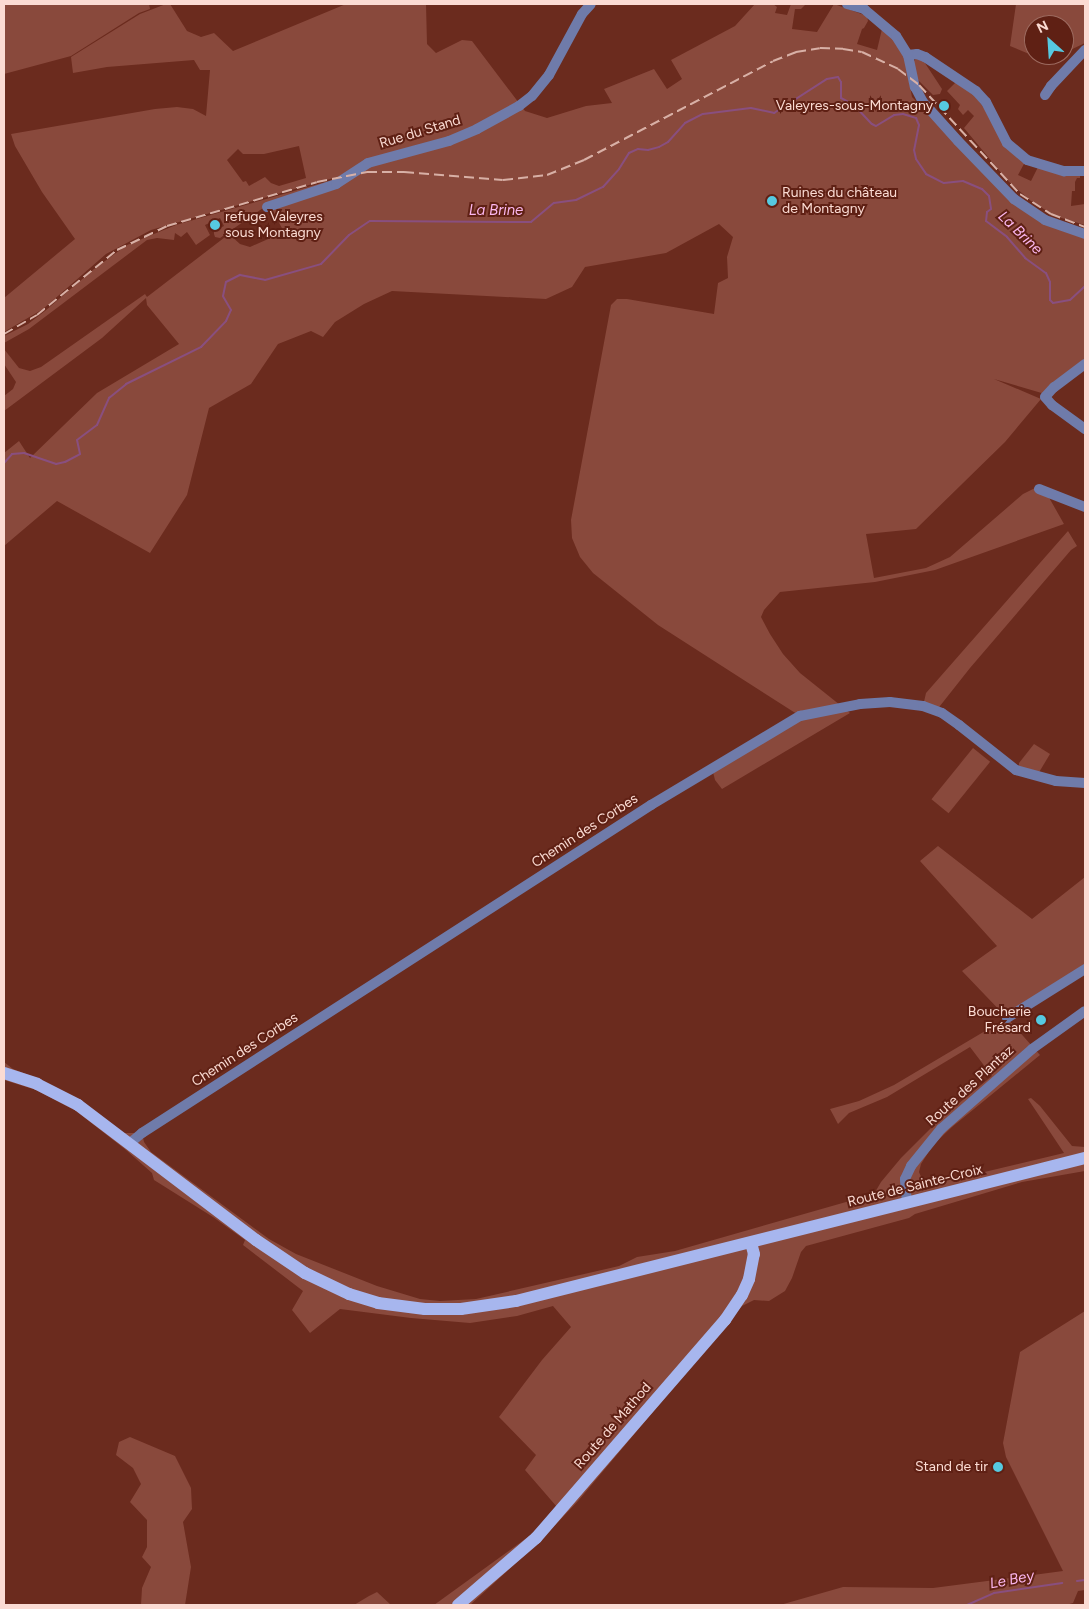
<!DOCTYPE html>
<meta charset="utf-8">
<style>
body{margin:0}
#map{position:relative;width:1089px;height:1609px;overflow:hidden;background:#6b2b1e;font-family:Figtree,sans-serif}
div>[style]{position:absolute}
.green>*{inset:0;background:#89493c;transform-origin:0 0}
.stream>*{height:2px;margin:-1px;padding:0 1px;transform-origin:1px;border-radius:1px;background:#894f7f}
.minor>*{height:10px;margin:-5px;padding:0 5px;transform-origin:5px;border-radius:5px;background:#6f7baa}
.major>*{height:12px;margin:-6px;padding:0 6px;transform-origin:6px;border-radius:6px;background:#a7b6ee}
.rail>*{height:2px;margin-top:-1px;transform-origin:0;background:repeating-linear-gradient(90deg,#d8b0a6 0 10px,transparent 0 15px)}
.dots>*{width:14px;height:14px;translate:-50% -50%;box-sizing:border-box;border:2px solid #5f2014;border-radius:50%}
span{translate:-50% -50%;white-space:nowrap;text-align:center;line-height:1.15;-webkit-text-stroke:4px #5f2014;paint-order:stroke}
.poi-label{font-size:14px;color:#fbdbd3}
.right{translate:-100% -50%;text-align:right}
.left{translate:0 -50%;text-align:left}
.street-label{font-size:14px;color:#fbdbd3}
.water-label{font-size:15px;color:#fbb7ef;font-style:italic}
.frame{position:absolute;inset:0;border:5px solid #fbdbd3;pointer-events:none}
.north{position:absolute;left:1024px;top:15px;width:50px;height:50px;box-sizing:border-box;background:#5f2014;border:1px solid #9d6b60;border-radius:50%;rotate:334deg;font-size:14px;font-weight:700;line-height:20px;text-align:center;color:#fbdbd3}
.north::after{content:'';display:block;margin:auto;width:18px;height:22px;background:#56c9e0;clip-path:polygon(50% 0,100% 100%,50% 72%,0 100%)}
</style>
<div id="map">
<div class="green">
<i style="clip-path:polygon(4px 4px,149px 4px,150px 9px,139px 13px,71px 56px,4px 74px)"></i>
<i style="clip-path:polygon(evenodd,166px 4px,170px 4px,187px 31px,201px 37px,214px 33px,233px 51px,346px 4px,426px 4px,427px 44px,436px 53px,462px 40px,472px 41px,525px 111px,547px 118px,586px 106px,612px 103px,604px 89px,654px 69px,667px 89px,682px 79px,671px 60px,735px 26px,755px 4px,773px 4px,777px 7px,775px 13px,787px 15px,791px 4px,806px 4px,801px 9px,795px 9px,792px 29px,817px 32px,834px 4px,867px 16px,868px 21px,864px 28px,862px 29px,857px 44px,877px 50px,882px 29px,890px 35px,904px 54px,912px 97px,1014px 200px,1085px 235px,1085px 361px,1045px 394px,994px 379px,1041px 399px,1005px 442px,916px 529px,866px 534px,874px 578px,926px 568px,950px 557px,1023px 494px,1037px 487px,1047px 494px,1064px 524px,935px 570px,875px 582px,780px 592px,764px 610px,761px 617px,770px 634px,783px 654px,800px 673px,850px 713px,722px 789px,715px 780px,713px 772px,800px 716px,658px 625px,593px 573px,580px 557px,572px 538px,571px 520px,611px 305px,617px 299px,627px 299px,714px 314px,718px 283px,728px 278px,727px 257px,733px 237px,719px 224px,666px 253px,585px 267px,572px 287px,546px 299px,392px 291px,364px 304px,335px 322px,323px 337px,311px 331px,278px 344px,251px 384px,209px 408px,187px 495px,150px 553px,57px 501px,4px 546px,4px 453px,19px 441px,30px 458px,97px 393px,179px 344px,147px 305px,146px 298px,102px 338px,4px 411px,4px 396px,13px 389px,16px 382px,4px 364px,4px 349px,19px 368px,30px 371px,41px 367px,145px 294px,147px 297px,229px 234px,240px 244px,250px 247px,284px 232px,270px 206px,351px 173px,151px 230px,106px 254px,43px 309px,4px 332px,4px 298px,75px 239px,42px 192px,15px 146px,11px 134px,155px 109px,177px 107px,193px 109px,206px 116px,210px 70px,200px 70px,194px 60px,107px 67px,73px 73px,71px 57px,140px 14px,166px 4px,299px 146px,306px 178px,279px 186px,271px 183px,265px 177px,249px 186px,246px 181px,243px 182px,227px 160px,238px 149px,243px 154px,264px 154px,299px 146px)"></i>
<i style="clip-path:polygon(1016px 4px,1085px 4px,1085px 43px,1064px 53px,1064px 25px,1034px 25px,1034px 55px,1062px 55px,1053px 64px,1010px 46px)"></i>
<i style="clip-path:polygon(916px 58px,923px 60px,942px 89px,940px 94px,933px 95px,917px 79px,913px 63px)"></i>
<i style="clip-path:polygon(956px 82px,975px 96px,1025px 162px,1018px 175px,1031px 181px,1038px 167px,1080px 175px,1080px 178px,1077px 178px,1075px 182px,1075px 191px,1072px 191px,1071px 206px,1085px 204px,1085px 225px,1055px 216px,1031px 201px,1008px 181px,964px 128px,974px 116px,968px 110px,963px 115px,958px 109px,960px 105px,947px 91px)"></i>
<i style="clip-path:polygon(346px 176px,266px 206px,220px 238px,215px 237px,214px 234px,214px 231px,224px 226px,220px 218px,205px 225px,210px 235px,196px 245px,187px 232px,181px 237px,175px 233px,174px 240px,157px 238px,147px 240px,29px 329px,4px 343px,4px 336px,28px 324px,45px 311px,94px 269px,127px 245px,176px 225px)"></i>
<i style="clip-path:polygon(1068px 531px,1077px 546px,1071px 550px,970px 668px,936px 711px,923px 706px,926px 693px)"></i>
<i style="clip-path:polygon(1034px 744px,1050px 754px,1038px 774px,1019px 767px,1019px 763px)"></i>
<i style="left:973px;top:748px;width:22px;height:66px;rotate:39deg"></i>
<i style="clip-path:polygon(938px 846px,1032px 919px,1085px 877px,1085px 969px,1007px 1018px,1040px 1055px,952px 1127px,933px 1145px,921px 1164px,919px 1172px,922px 1179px,930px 1182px,955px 1179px,1064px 1153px,1028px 1099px,1031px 1098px,1040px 1106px,1072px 1146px,1085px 1147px,1085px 1171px,1022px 1182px,915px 1214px,909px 1218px,806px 1246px,801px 1252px,792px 1278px,785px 1291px,769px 1301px,754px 1300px,742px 1306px,578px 1501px,540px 1541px,470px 1605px,434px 1605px,532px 1534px,557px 1507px,525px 1470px,536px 1455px,499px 1417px,542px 1360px,571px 1327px,553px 1306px,517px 1316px,470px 1323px,411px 1318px,340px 1309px,310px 1333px,292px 1310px,303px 1291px,243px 1245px,245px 1240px,213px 1217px,154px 1180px,152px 1173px,126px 1150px,76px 1111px,36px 1090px,4px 1080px,4px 1062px,13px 1069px,39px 1079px,123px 1133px,142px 1133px,144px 1142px,151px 1152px,269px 1239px,296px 1254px,377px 1286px,420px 1299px,440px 1301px,476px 1299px,619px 1266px,637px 1257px,675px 1251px,874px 1194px,881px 1182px,901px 1158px,941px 1118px,992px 1076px,970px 1047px,887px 1097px,849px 1113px,838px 1124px,830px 1109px,859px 1101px,894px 1085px,1007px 1018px,962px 971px,997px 946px,920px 861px)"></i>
<i style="clip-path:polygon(1085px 1311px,1085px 1590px,1078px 1591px,1073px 1603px,1066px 1605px,780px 1605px,843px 1587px,933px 1588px,1063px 1571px,1006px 1457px,1003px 1443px,1020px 1352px)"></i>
<i style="clip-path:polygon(130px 1437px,175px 1456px,191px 1488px,192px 1509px,183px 1522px,191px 1567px,185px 1605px,141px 1605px,142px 1588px,151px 1567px,142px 1557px,147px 1547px,147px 1520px,130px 1502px,141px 1484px,133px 1468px,116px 1455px,119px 1442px)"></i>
<i style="clip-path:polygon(377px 1592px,391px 1605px,354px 1605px,369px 1596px)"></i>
</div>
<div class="stream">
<i style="left:4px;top:463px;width:12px;rotate:-48deg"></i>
<i style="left:12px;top:454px;width:12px;rotate:-5deg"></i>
<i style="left:24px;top:453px;width:34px;rotate:19deg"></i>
<i style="left:56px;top:464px;width:9px;rotate:-13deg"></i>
<i style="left:65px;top:462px;width:17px;rotate:-28deg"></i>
<i style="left:80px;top:454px;width:14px;rotate:-102deg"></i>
<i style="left:77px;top:440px;width:25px;rotate:-37deg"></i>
<i style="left:97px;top:425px;width:30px;rotate:-66deg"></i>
<i style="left:109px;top:398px;width:22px;rotate:-39deg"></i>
<i style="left:126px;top:384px;width:84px;rotate:-26.3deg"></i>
<i style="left:201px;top:347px;width:36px;rotate:-46deg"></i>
<i style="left:226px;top:321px;width:12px;rotate:-66deg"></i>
<i style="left:231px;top:310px;width:16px;rotate:-120deg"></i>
<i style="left:223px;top:296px;width:14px;rotate:-78deg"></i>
<i style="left:226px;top:282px;width:16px;rotate:-27deg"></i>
<i style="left:240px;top:275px;width:25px;rotate:11deg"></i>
<i style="left:265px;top:280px;width:58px;rotate:-15.9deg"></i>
<i style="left:321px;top:264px;width:40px;rotate:-46deg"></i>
<i style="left:349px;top:235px;width:25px;rotate:-34deg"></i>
<i style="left:370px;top:221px;width:161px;rotate:0.4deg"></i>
<i style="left:531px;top:222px;width:30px;rotate:-40deg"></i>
<i style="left:554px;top:203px;width:22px;rotate:-8deg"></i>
<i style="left:576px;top:200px;width:30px;rotate:-26deg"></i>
<i style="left:603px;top:187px;width:24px;rotate:-48deg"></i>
<i style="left:619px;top:169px;width:19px;rotate:-58deg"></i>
<i style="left:629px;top:153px;width:10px;rotate:-24deg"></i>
<i style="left:638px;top:149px;width:10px;rotate:6deg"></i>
<i style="left:648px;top:150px;width:11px;rotate:-15deg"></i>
<i style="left:659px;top:147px;width:10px;rotate:-29deg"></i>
<i style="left:668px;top:142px;width:25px;rotate:-48deg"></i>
<i style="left:685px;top:123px;width:20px;rotate:-27deg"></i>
<i style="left:703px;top:114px;width:48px;rotate:-7.1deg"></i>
<i style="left:751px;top:108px;width:24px;rotate:12deg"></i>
<i style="left:774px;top:113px;width:63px;rotate:-32.7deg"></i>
<i style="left:827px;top:79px;width:11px;rotate:-10deg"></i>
<i style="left:838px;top:77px;width:6px;rotate:59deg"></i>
<i style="left:841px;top:82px;width:16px;rotate:90deg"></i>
<i style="left:841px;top:98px;width:15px;rotate:28deg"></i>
<i style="left:854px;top:105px;width:26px;rotate:47deg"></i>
<i style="left:872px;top:124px;width:4px;rotate:27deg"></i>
<i style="left:876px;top:126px;width:21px;rotate:-31deg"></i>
<i style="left:894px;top:115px;width:9px;rotate:-6deg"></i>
<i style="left:903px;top:114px;width:14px;rotate:17deg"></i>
<i style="left:916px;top:118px;width:8px;rotate:67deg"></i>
<i style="left:919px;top:125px;width:25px;rotate:101deg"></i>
<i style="left:914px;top:150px;width:9px;rotate:77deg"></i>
<i style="left:916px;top:159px;width:18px;rotate:56deg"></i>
<i style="left:926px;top:174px;width:20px;rotate:27deg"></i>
<i style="left:944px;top:183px;width:19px;rotate:-6deg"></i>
<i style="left:963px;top:181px;width:21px;rotate:23deg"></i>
<i style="left:982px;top:189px;width:10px;rotate:45deg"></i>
<i style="left:989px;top:196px;width:13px;rotate:81deg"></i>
<i style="left:991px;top:209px;width:5px;rotate:143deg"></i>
<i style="left:987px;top:212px;width:9px;rotate:96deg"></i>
<i style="left:986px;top:221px;width:26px;rotate:37deg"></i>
<i style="left:1007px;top:237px;width:28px;rotate:49deg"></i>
<i style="left:1025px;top:258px;width:26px;rotate:36deg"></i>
<i style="left:1046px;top:273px;width:10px;rotate:66deg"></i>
<i style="left:1050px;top:282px;width:18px;rotate:90deg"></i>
<i style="left:1050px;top:300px;width:4px;rotate:45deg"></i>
<i style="left:1053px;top:303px;width:17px;rotate:-10deg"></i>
<i style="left:1070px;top:300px;width:21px;rotate:-43deg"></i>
<i style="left:1077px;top:1581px;width:8px;rotate:-7deg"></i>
<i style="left:967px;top:1605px;width:30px;rotate:-24deg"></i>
<i style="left:994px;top:1593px;width:69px;rotate:-8.4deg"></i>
</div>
<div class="minor">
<i style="left:847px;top:4px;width:18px;rotate:16deg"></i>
<i style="left:864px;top:9px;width:42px;rotate:40.2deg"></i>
<i style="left:896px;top:36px;width:22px;rotate:58deg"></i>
<i style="left:908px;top:55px;width:33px;rotate:78deg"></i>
<i style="left:915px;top:87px;width:17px;rotate:62deg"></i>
<i style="left:923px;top:102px;width:52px;rotate:48.1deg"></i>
<i style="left:958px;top:141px;width:81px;rotate:46deg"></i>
<i style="left:1014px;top:199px;width:37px;rotate:34deg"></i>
<i style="left:1045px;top:220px;width:42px;rotate:19.3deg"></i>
<i style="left:908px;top:55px;width:9px;rotate:-6deg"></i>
<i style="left:917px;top:54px;width:9px;rotate:21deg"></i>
<i style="left:925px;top:57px;width:61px;rotate:33.7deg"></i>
<i style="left:976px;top:91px;width:15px;rotate:48deg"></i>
<i style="left:986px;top:102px;width:46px;rotate:62.9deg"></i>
<i style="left:1007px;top:143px;width:26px;rotate:40deg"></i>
<i style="left:1027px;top:160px;width:39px;rotate:17deg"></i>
<i style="left:1064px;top:171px;width:21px"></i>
<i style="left:1045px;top:95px;width:11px;rotate:-56deg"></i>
<i style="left:1051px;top:86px;width:50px;rotate:-46.6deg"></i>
<i style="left:267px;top:207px;width:73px;rotate:-18.4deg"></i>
<i style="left:336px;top:184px;width:38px;rotate:-33deg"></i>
<i style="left:368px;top:163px;width:84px;rotate:-15.2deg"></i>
<i style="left:449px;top:141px;width:30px;rotate:-23deg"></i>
<i style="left:477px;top:129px;width:48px;rotate:-28.7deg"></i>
<i style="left:519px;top:106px;width:16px;rotate:-38deg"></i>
<i style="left:532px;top:96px;width:27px;rotate:-51deg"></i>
<i style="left:549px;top:75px;width:69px;rotate:-61.6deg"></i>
<i style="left:582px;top:14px;width:13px;rotate:-48deg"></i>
<i style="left:1085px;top:364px;width:39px;rotate:143deg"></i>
<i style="left:1054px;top:387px;width:13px;rotate:132deg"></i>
<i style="left:1045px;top:397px;width:11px;rotate:49deg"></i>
<i style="left:1052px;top:405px;width:41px;rotate:36deg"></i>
<i style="left:1039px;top:489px;width:49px;rotate:21.4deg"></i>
<i style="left:1007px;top:1018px;width:92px;rotate:-32.1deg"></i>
<i style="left:130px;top:1143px;width:16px;rotate:-40deg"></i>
<i style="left:142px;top:1133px;width:606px;rotate:-32.8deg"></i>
<i style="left:651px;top:805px;width:174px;rotate:-30.9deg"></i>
<i style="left:800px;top:716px;width:61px;rotate:-11.3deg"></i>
<i style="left:860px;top:704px;width:30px;rotate:-4deg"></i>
<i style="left:890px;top:702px;width:33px;rotate:7deg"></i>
<i style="left:923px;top:706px;width:20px;rotate:20deg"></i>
<i style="left:942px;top:713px;width:21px;rotate:35deg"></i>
<i style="left:959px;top:725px;width:73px;rotate:38.3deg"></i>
<i style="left:1016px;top:770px;width:41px;rotate:15.4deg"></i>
<i style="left:1056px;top:781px;width:29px;rotate:4deg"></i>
<i style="left:907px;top:1203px;width:24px;rotate:-95deg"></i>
<i style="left:905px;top:1179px;width:14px;rotate:-65deg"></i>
<i style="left:911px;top:1166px;width:48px;rotate:-51deg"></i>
<i style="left:941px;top:1129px;width:121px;rotate:-41.3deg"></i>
<i style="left:1032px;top:1049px;width:65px;rotate:-35.6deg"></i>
</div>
<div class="major">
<i style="left:4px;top:1073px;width:35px;rotate:18deg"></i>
<i style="left:37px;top:1084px;width:46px;rotate:27.1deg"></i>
<i style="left:78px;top:1105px;width:223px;rotate:37.2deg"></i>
<i style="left:256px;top:1240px;width:59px;rotate:34deg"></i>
<i style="left:305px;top:1273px;width:49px;rotate:25.5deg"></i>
<i style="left:349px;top:1294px;width:30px;rotate:17deg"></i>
<i style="left:378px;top:1303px;width:47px;rotate:7.3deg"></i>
<i style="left:425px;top:1309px;width:36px"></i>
<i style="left:461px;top:1309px;width:56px;rotate:-8.3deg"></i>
<i style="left:516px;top:1301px;width:587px;rotate:-14.11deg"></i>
<i style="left:458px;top:1605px;width:103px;rotate:-40.7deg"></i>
<i style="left:536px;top:1538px;width:289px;rotate:-49.1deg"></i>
<i style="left:725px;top:1320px;width:30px;rotate:-56deg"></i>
<i style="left:742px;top:1295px;width:17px;rotate:-66deg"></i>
<i style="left:749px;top:1279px;width:25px;rotate:-79deg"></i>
<i style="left:754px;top:1254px;width:11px;rotate:-105deg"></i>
</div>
<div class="rail">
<i style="left:4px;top:334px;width:38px;rotate:-30deg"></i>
<i style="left:37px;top:315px;width:103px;rotate:-39.1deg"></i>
<i style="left:117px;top:250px;width:55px;rotate:-25.6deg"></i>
<i style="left:167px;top:226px;width:156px;rotate:-16.3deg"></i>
<i style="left:317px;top:182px;width:51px;rotate:-11.3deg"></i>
<i style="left:367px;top:172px;width:37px"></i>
<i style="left:404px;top:172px;width:99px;rotate:4.6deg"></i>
<i style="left:503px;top:180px;width:44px;rotate:-6.5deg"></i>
<i style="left:547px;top:175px;width:40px;rotate:-22deg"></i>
<i style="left:584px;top:160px;width:213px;rotate:-27.6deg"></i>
<i style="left:773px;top:61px;width:25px;rotate:-21deg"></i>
<i style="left:796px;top:52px;width:24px;rotate:-9deg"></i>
<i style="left:820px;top:48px;width:23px;rotate:2deg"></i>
<i style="left:843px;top:49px;width:19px;rotate:9deg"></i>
<i style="left:862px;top:52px;width:40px;rotate:25deg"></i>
<i style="left:898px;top:69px;width:26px;rotate:37deg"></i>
<i style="left:919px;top:85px;width:149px;rotate:47.2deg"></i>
<i style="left:1020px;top:194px;width:37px;rotate:33deg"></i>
<i style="left:1051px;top:214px;width:36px;rotate:21deg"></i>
</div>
<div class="dots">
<i style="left:944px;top:106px;background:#56c9e0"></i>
<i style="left:772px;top:201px;background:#56c9e0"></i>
<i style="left:215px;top:225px;background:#56c9e0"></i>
<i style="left:1041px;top:1020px;background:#56c9e0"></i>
<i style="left:998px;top:1467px;background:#56c9e0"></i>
</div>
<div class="poi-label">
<span class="right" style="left:933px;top:106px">Valeyres-sous-Montagny</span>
<span class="left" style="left:782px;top:201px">Ruines du château<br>de Montagny</span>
<span class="left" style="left:225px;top:225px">refuge Valeyres<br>sous Montagny</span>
<span class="right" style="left:1031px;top:1020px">Boucherie<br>Frésard</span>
<span class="right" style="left:988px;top:1467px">Stand de tir</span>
</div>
<div class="street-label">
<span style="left:420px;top:132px;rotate:-17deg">Rue du Stand</span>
<span style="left:585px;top:831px;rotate:-33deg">Chemin des Corbes</span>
<span style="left:245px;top:1050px;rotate:-33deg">Chemin des Corbes</span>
<span style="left:970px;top:1086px;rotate:-42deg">Route des Plantaz</span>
<span style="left:915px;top:1186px;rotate:-14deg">Route de Sainte-Croix</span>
<span style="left:613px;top:1426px;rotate:-49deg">Route de Mathod</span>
</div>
<div class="water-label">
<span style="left:496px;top:211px">La Brine</span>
<span style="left:1020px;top:233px;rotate:44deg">La Brine</span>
<span style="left:1012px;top:1580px;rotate:-11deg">Le Bey</span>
</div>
<div class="frame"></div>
<div class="north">N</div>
</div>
